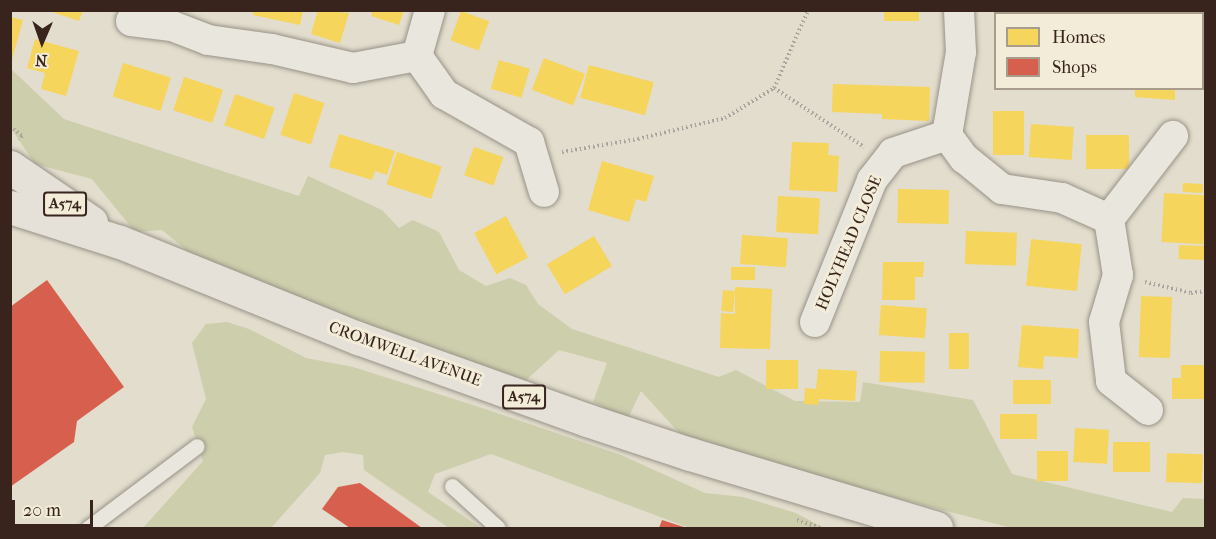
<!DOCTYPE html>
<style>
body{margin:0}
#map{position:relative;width:1216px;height:539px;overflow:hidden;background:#e2ddcc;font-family:"IM FELL French Canon",serif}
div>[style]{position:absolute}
.green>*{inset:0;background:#cdceac}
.homes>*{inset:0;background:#f6d55c;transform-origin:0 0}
.shops>*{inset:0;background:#d6604d}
.path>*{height:4px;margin-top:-2px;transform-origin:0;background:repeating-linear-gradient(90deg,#a9a59e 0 1.5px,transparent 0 4.5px)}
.roads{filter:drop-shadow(0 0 2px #989288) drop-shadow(0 0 2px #989288)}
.lane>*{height:15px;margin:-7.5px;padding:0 7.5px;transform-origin:7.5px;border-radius:7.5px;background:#e9e6dd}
.street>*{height:30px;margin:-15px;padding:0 15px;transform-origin:15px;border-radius:15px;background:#e9e6dd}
.primary>*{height:33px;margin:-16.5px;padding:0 16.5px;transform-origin:16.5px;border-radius:16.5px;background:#e5e1d8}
span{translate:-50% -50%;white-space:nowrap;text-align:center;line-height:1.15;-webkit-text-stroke:6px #f2ecd8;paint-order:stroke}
.shield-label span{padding:2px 4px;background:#f2ecd8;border:2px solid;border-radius:4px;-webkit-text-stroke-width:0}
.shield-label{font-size:15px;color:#38241d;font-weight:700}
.street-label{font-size:16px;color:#38241d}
.frame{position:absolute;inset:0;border:12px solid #38241d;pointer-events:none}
.legend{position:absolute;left:994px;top:12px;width:210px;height:78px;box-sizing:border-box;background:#f2ecd8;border:2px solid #a89c8d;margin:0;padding:8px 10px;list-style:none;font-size:18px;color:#38241d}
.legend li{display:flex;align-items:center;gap:12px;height:30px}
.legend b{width:30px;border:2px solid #a89c8d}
.north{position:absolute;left:12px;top:12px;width:60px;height:60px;-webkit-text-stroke:4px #f2ecd8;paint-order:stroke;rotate:182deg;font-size:16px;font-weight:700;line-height:24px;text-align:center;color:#38241d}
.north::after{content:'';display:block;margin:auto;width:21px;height:27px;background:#38241d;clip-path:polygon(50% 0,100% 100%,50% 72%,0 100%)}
.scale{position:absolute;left:12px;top:500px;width:81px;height:27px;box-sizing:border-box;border:3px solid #38241d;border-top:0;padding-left:8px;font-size:18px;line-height:21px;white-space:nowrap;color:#38241d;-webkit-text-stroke:4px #f2ecd8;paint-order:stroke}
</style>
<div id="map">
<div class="green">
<i style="clip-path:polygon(10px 68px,64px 119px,299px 196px,308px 176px,382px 210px,399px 228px,413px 220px,439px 232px,459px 270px,486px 286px,510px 278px,526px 285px,538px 304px,572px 329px,719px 377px,736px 370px,795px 401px,860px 402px,863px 382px,973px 400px,1012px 474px,1172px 512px,1183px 498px,1205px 499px,1205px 528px,1012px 528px,742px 458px,681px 435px,641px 391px,627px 420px,593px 402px,607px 363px,559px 350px,524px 382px,202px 263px,162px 230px,135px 232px,92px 179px,35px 164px,11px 128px)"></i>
<i style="clip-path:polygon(227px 322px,249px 329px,306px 358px,353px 367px,473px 405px,621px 455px,705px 493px,743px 497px,796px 513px,824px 528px,690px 528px,491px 454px,435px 474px,428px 492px,481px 528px,449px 528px,364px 470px,363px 455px,343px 452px,325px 455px,320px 473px,271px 528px,143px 528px,203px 461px,192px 427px,206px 399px,192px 343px,206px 324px)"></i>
</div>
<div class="homes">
<i style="clip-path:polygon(46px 10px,83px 10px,79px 21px)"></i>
<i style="clip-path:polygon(253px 10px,303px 10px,300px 25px,253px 15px)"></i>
<i style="clip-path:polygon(318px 10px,349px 13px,340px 43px,311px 34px)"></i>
<i style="clip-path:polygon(373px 10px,404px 10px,399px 25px,371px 16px)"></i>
<i style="left:884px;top:10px;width:35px;height:11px"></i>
<i style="clip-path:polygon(1131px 10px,1206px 10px,1206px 21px,1203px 21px,1203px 14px,1131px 14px)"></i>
<i style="left:461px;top:11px;width:30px;height:31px;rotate:20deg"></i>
<i style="clip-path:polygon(10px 17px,23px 20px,11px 63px,10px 63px)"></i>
<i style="clip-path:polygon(35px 39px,79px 51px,66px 96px,41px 89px,45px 73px,27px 68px)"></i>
<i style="left:544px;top:58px;width:44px;height:34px;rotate:21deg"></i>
<i style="left:499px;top:60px;width:32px;height:30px;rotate:16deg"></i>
<i style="left:123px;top:63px;width:50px;height:35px;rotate:17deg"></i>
<i style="left:589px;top:65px;width:67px;height:34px;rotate:15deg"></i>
<i style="left:184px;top:77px;width:41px;height:35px;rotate:18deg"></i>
<i style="clip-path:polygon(833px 84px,930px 87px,929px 121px,882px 119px,882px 114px,832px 112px)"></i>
<i style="clip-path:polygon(1135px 88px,1175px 88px,1175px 100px,1135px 97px)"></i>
<i style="left:294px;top:93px;width:32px;height:44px;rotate:18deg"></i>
<i style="left:235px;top:94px;width:42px;height:33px;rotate:19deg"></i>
<i style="left:993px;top:111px;width:31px;height:44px"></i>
<i style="left:1031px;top:124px;width:43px;height:33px;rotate:4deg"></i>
<i style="clip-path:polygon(339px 134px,395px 151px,387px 175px,375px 171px,372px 180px,329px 167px)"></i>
<i style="left:1086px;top:135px;width:43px;height:34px"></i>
<i style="clip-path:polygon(792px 142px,829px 143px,828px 155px,839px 156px,837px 192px,789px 190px)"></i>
<i style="left:474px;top:147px;width:31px;height:30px;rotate:19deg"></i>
<i style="left:397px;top:152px;width:47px;height:34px;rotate:18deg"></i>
<i style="clip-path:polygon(602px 161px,654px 176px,646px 202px,636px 199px,629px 222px,588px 210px)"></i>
<i style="left:1183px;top:183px;width:20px;height:9px;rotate:3deg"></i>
<i style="left:898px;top:189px;width:51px;height:34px;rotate:1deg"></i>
<i style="left:1164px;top:193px;width:42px;height:49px;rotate:3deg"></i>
<i style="left:778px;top:196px;width:42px;height:36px;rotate:3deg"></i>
<i style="left:506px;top:216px;width:47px;height:36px;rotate:62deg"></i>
<i style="left:966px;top:231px;width:51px;height:33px;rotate:2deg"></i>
<i style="left:742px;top:235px;width:46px;height:29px;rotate:4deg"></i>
<i style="left:594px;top:236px;width:35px;height:55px;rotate:59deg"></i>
<i style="left:1031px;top:239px;width:51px;height:47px;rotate:6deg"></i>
<i style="left:1179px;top:245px;width:27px;height:14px;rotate:2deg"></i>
<i style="clip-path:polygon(883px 262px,924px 262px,923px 277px,915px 277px,915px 300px,882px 300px)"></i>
<i style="left:731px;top:267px;width:24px;height:13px"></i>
<i style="clip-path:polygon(735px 287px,772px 289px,770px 349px,720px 348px,721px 313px,735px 314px)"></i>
<i style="left:723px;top:290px;width:12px;height:21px;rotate:5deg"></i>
<i style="left:1141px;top:296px;width:31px;height:61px;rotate:2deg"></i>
<i style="left:881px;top:305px;width:46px;height:30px;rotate:4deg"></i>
<i style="clip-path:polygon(1022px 325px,1079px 329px,1078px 358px,1044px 356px,1043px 369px,1018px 367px)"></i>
<i style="left:949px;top:333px;width:20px;height:36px"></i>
<i style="left:880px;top:351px;width:45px;height:31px;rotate:1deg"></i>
<i style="left:766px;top:360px;width:32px;height:29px"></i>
<i style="clip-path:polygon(1181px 365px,1206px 365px,1206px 399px,1172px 399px,1172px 378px,1181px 378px)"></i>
<i style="clip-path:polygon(818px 369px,857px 371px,855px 401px,819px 399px,818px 405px,804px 404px,805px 388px,816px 389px)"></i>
<i style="left:1013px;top:380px;width:38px;height:24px"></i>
<i style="left:1000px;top:414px;width:37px;height:25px"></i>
<i style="left:1075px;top:428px;width:34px;height:34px;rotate:3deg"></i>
<i style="left:1113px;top:442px;width:37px;height:30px"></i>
<i style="left:1037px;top:451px;width:31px;height:30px"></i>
<i style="left:1167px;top:453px;width:36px;height:29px;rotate:2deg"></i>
</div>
<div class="shops">
<i style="clip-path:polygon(47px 280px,124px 387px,77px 421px,74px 442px,10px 487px,10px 307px)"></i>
<i style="clip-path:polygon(360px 483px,422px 528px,350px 528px,322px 509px,338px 487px)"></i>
<i style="clip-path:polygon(662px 520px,687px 528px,659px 528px)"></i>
</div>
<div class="path">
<i style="left:774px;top:88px;width:85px;rotate:-66.4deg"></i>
<i style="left:10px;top:126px;width:16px;rotate:40deg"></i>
<i style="left:22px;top:136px;width:5px;rotate:127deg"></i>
<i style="left:562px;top:152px;width:77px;rotate:-9.7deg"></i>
<i style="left:638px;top:139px;width:89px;rotate:-13.6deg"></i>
<i style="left:725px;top:118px;width:57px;rotate:-31.5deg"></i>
<i style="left:774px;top:88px;width:108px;rotate:33.2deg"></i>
<i style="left:1145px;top:282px;width:47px;rotate:13.4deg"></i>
<i style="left:1191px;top:293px;width:15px;rotate:-8deg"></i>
<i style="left:797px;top:520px;width:26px;rotate:18deg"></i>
</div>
<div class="roads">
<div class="lane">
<i style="left:452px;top:486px;width:62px;rotate:42.4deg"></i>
<i style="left:88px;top:528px;width:136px;rotate:-37deg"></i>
</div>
<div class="street">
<i style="left:959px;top:10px;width:42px;rotate:87.3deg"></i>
<i style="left:961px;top:52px;width:84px;rotate:99.6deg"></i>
<i style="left:947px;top:135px;width:29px;rotate:54deg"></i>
<i style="left:964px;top:158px;width:49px;rotate:39.2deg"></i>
<i style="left:1002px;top:189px;width:61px;rotate:8.5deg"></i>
<i style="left:1062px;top:198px;width:51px;rotate:24.1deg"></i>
<i style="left:1109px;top:219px;width:57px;rotate:80.9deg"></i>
<i style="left:1118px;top:275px;width:49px;rotate:106.6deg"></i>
<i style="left:1104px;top:322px;width:59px;rotate:83.2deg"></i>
<i style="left:1111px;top:381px;width:47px;rotate:38.1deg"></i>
<i style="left:131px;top:21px;width:41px;rotate:7deg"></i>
<i style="left:172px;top:26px;width:39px;rotate:21deg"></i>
<i style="left:208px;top:40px;width:65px;rotate:8deg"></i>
<i style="left:272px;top:49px;width:83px;rotate:13.2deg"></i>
<i style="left:353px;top:68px;width:65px;rotate:-10.6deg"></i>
<i style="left:417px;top:56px;width:47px;rotate:54.6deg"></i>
<i style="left:444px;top:94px;width:98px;rotate:29.5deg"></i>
<i style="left:529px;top:142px;width:52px;rotate:73.3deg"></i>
<i style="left:417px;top:56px;width:48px;rotate:-74.2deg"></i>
<i style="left:1109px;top:219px;width:105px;rotate:-52.4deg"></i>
<i style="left:815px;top:322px;width:153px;rotate:-68.1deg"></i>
<i style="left:872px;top:180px;width:34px;rotate:-52deg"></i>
<i style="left:893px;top:153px;width:57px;rotate:-18.4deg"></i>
</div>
<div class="primary">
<i style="left:10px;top:167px;width:98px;rotate:34.2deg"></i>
<i style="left:10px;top:207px;width:115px;rotate:17.7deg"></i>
<i style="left:120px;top:242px;width:257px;rotate:22deg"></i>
<i style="left:358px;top:338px;width:243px;rotate:19.7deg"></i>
<i style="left:587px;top:420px;width:108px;rotate:18.3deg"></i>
<i style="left:690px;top:454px;width:257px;rotate:16.7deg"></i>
</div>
</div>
<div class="shield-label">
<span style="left:65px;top:204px">A574</span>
<span style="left:524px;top:397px">A574</span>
</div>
<div class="street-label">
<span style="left:849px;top:243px;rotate:-67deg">HOLYHEAD CLOSE</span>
<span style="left:405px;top:354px;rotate:20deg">CROMWELL AVENUE</span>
</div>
<div class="frame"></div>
<ul class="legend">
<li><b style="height:16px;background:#f6d55c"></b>Homes</li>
<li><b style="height:16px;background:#d6604d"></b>Shops</li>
</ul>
<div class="north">N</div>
<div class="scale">20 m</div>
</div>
